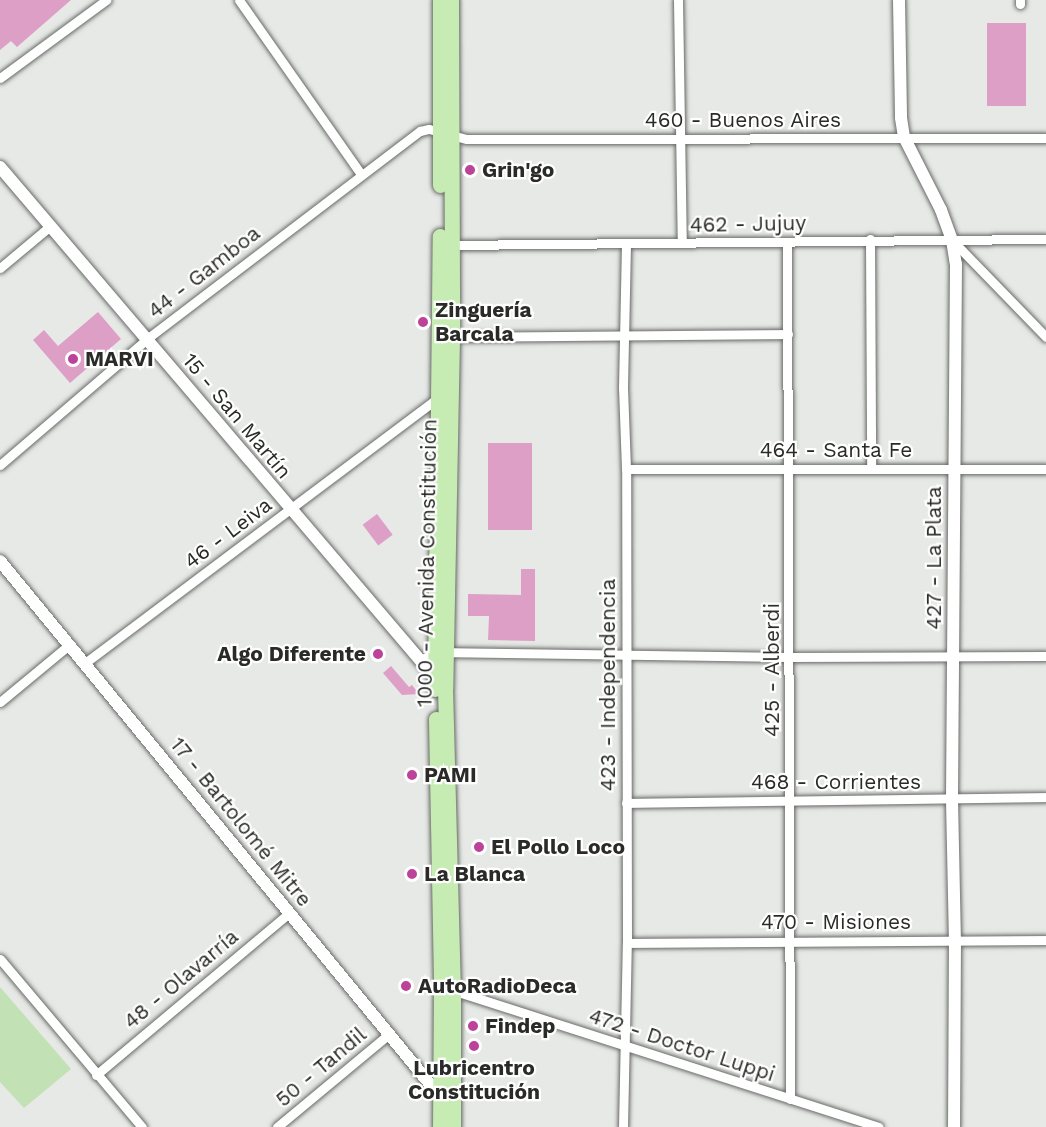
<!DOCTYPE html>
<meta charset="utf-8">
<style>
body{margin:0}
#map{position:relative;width:1046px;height:1127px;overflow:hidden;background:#e6e9e5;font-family:"Work Sans",sans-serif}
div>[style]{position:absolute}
.green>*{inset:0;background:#c2e1b4}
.building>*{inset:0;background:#de9fc7;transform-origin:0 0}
.roads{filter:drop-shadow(0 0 2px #686a67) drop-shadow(0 0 2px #686a67)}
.minor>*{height:9px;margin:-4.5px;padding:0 4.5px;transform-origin:4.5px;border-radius:4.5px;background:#fff}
.tertiary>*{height:12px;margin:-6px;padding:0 6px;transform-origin:6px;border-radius:6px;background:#fff}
.primary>*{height:15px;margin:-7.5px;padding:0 7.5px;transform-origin:7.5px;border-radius:7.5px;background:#c6ecb4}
.dots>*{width:16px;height:16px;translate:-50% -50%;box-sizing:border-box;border:3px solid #fff;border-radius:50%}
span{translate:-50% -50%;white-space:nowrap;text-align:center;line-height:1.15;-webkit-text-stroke:4.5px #fff;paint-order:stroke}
.street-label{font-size:21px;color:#2a2b29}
.poi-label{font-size:21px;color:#2a2b29;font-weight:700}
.left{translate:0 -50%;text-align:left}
.right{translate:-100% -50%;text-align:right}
</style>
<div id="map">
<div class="green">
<i style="clip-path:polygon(0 987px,71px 1069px,24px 1108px,0 1082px)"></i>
</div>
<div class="building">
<i style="clip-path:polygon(0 0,71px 0,17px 47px,11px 41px,0 50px)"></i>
<i style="left:987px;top:23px;width:39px;height:83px"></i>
<i style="clip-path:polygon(98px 312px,121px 339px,70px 383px,33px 340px,44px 330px,58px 346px)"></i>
<i style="left:488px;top:443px;width:44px;height:87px"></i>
<i style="left:377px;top:514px;width:26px;height:18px;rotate:53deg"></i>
<i style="clip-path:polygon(521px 569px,535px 569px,535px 641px,488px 640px,489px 616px,468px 616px,468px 594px,521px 595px)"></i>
<i style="clip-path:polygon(391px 666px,409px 687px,412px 685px,419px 694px,402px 695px,383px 673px)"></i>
</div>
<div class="roads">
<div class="minor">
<i style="left:239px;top:0;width:213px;rotate:55deg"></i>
<i style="left:678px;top:0;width:243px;rotate:89.1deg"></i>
<i style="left:1020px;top:4px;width:4px;rotate:-90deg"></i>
<i style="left:0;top:78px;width:132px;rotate:-36.3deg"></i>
<i style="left:870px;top:239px;width:229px;rotate:89.7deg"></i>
<i style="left:952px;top:240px;width:135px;rotate:45.9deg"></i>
<i style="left:787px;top:242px;width:857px;rotate:89.8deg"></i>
<i style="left:450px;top:245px;width:596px;rotate:-0.58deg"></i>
<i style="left:0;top:268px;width:64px;rotate:-39.9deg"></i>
<i style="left:452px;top:337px;width:336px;rotate:-0.5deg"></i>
<i style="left:0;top:465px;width:195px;rotate:-40.6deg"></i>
<i style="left:148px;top:338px;width:342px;rotate:-37.3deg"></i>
<i style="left:420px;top:131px;width:9px;rotate:-13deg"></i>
<i style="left:429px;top:129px;width:39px;rotate:15deg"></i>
<i style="left:467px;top:139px;width:579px;rotate:-0.1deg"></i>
<i style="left:626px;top:469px;width:420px"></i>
<i style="left:419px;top:661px;width:18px;rotate:-29deg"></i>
<i style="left:435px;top:652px;width:355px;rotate:0.8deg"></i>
<i style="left:790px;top:657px;width:256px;rotate:-0.2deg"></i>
<i style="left:85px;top:663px;width:444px;rotate:-36.9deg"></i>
<i style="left:0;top:702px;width:89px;rotate:-39.6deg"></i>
<i style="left:626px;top:803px;width:420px;rotate:-0.8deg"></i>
<i style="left:627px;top:943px;width:419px;rotate:-0.4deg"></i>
<i style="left:0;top:959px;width:220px;rotate:49.8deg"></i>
<i style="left:449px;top:989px;width:451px;rotate:17.8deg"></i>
<i style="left:96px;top:1075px;width:253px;rotate:-40deg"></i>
<i style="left:277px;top:1127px;width:144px;rotate:-39.7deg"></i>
<i style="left:623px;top:1127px;width:184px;rotate:-88.8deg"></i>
<i style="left:627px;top:943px;width:474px;rotate:-90.1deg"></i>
<i style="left:626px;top:469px;width:82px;rotate:-92.1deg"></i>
<i style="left:623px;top:387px;width:144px;rotate:-88.8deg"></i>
</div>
<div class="tertiary">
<i style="left:899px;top:0;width:118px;rotate:89deg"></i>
<i style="left:901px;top:118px;width:19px;rotate:81deg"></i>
<i style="left:904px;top:137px;width:82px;rotate:63.1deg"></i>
<i style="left:941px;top:210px;width:32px;rotate:70deg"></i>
<i style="left:952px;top:240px;width:24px;rotate:81deg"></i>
<i style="left:956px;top:264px;width:536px;rotate:90.43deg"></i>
<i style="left:952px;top:800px;width:139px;rotate:88.8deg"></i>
<i style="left:955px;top:939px;width:188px;rotate:90.3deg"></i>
<i style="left:0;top:167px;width:674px;rotate:49.57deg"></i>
<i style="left:0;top:561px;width:698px;rotate:50.58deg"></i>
</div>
<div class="primary">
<i style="left:440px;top:0;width:185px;rotate:90deg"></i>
<i style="left:451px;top:0;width:337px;rotate:89.8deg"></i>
<i style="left:452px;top:337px;width:351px;rotate:91.1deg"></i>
<i style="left:445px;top:688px;width:302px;rotate:88.5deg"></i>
<i style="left:453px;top:990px;width:137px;rotate:90deg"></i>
<i style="left:435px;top:689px;width:453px;rotate:-89.4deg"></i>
<i style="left:436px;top:719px;width:269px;rotate:88.9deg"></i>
<i style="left:441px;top:988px;width:139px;rotate:90.4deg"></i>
</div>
</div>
<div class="dots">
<i style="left:470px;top:170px;background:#bb4399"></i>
<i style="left:423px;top:322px;background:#bb4399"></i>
<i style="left:73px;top:359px;background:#bb4399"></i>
<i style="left:378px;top:654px;background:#bb4399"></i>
<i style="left:412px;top:775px;background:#bb4399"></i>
<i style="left:479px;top:847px;background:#bb4399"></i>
<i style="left:412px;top:874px;background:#bb4399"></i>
<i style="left:406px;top:986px;background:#bb4399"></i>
<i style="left:473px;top:1026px;background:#bb4399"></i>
<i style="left:474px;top:1046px;background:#bb4399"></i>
</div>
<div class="street-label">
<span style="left:743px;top:120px">460 - Buenos Aires</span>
<span style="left:748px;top:224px;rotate:-1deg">462 - Jujuy</span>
<span style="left:204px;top:272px;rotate:-38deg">44 - Gamboa</span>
<span style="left:237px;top:416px;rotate:50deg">15 - San Martín</span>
<span style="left:836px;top:450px">464 - Santa Fe</span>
<span style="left:228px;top:533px;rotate:-37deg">46 - Leiva</span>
<span style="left:934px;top:558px;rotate:-90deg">427 - La Plata</span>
<span style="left:427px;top:563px;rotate:-89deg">1000 - Avenida Constitución</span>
<span style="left:772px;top:670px;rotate:-90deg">425 - Alberdi</span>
<span style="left:608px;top:685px;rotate:-90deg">423 - Independencia</span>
<span style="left:836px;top:782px">468 - Corrientes</span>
<span style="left:241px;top:822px;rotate:51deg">17 - Bartolomé Mitre</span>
<span style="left:836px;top:922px">470 - Misiones</span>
<span style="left:181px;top:979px;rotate:-40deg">48 - Olavarría</span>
<span style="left:682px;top:1045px;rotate:18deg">472 - Doctor Luppi</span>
<span style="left:321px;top:1067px;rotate:-40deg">50 - Tandil</span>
</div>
<div class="poi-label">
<span class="left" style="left:482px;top:170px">Grin'go</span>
<span class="left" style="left:435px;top:322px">Zinguería<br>Barcala</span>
<span class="left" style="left:85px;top:359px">MARVI</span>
<span class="right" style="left:366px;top:654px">Algo Diferente</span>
<span class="left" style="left:424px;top:775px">PAMI</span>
<span class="left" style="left:491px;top:847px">El Pollo Loco</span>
<span class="left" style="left:424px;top:874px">La Blanca</span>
<span class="left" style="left:418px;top:986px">AutoRadioDeca</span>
<span class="left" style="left:485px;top:1026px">Findep</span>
<span style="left:474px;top:1080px">Lubricentro<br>Constitución</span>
</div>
</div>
